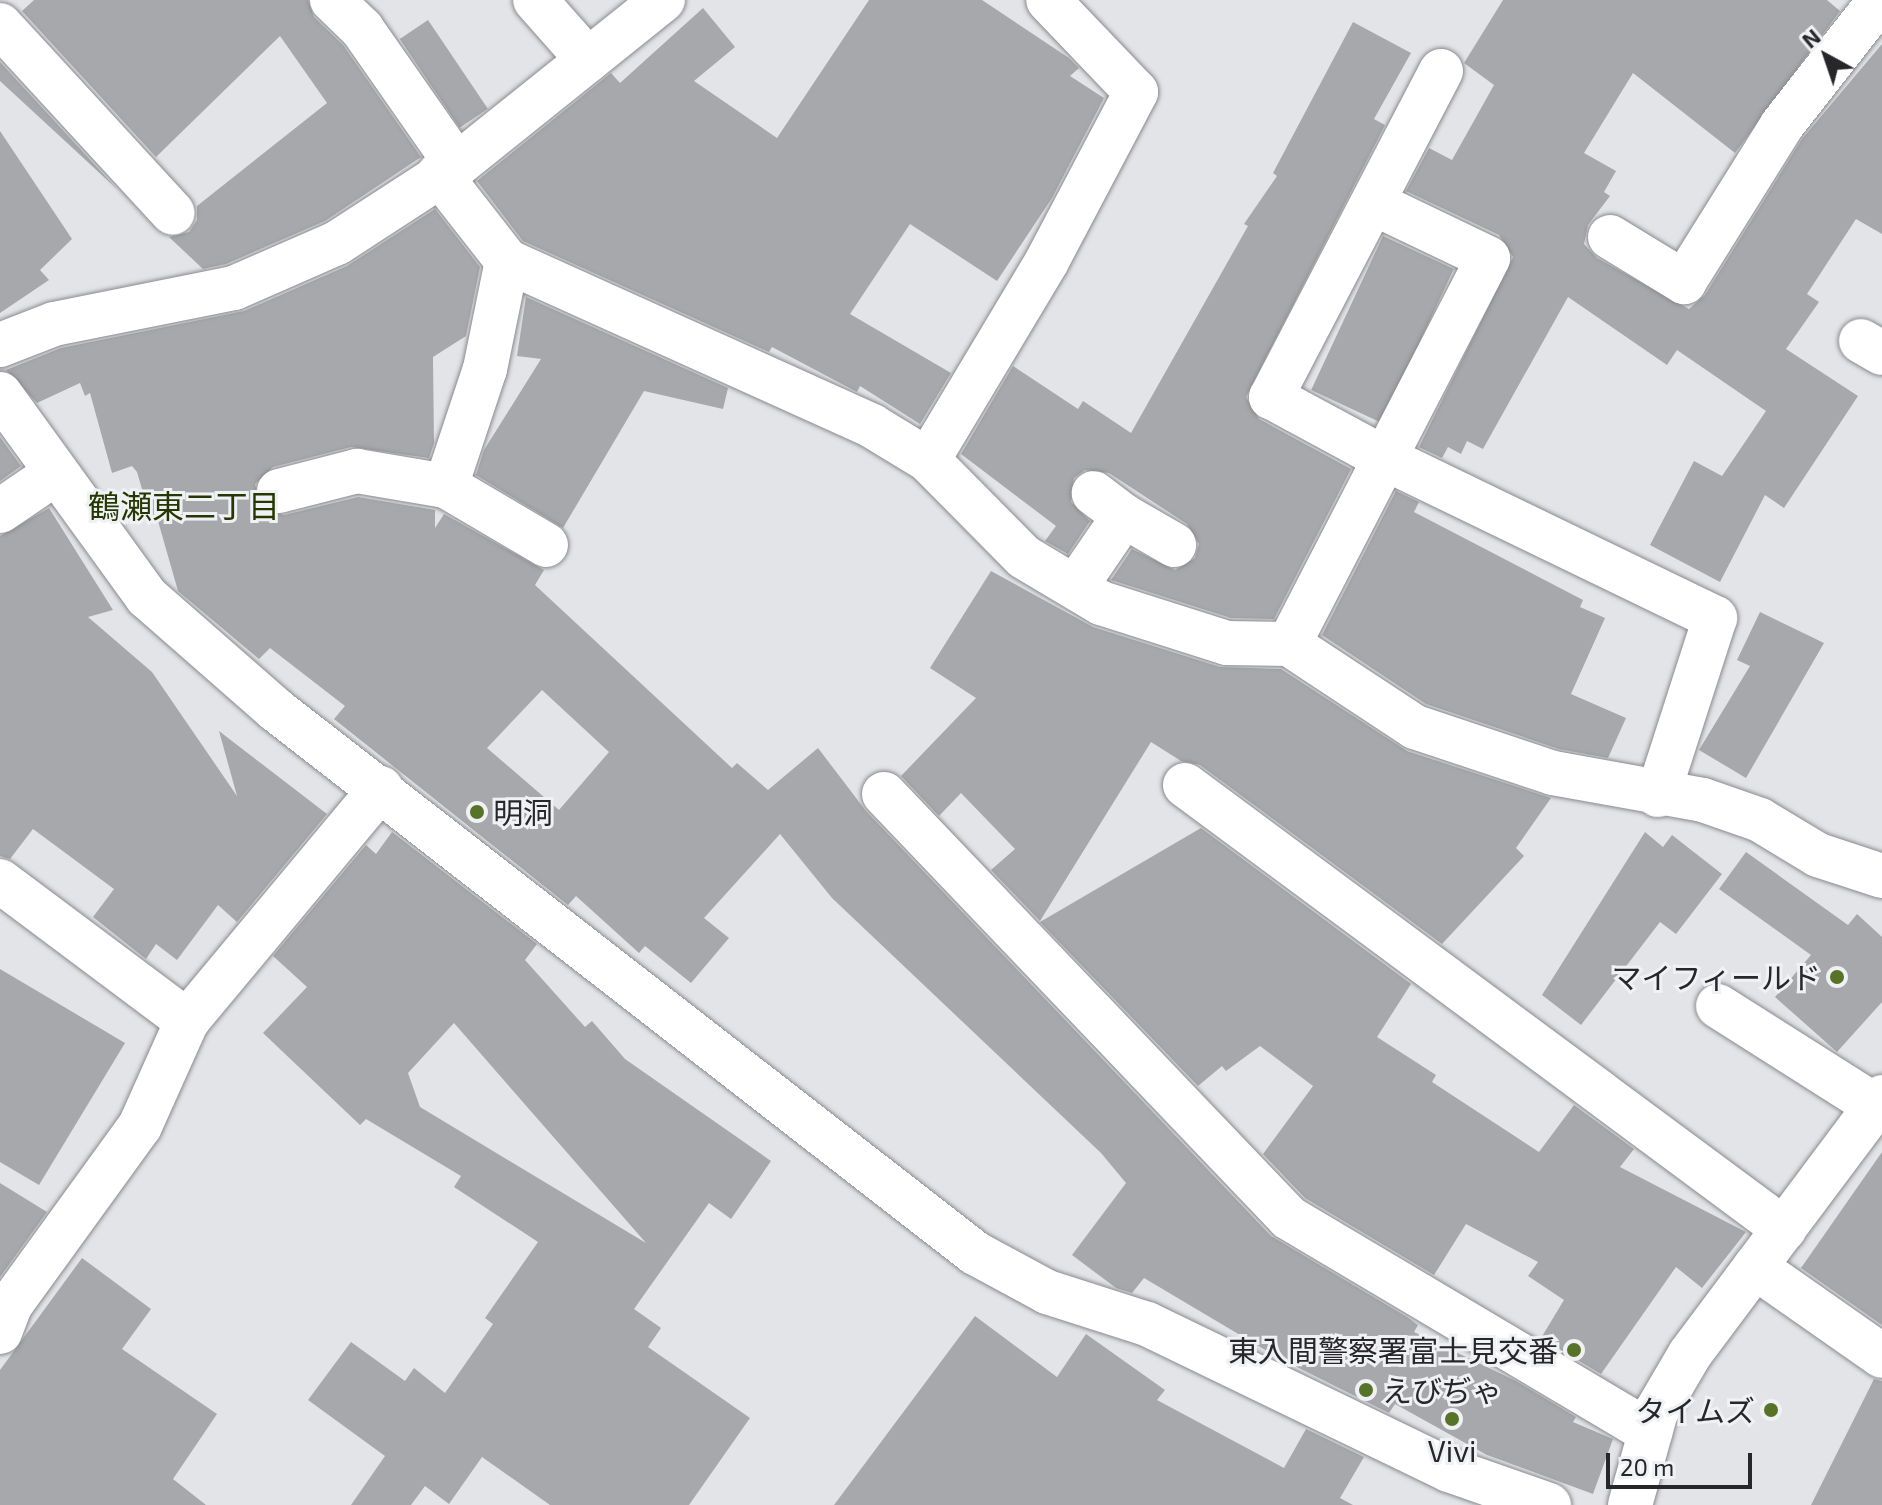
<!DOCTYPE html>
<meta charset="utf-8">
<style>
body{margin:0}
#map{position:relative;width:1882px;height:1505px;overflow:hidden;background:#e3e4e8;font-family:"Exo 2","Noto Sans JP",sans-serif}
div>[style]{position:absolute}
.building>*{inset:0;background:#a7a8ab;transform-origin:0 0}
.roads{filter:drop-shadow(0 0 2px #8a8a8e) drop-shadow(0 0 2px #8a8a8e)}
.minor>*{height:44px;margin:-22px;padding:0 22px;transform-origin:22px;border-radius:22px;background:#fff}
.dots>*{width:22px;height:22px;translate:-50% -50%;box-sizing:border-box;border:4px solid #f0f1f5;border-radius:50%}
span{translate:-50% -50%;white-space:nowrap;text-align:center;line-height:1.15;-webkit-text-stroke:6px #f0f1f5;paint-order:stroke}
.poi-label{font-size:30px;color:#272729}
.left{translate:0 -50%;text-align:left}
.right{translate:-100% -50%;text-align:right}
.neighbourhood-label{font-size:32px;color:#253801}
.north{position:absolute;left:1786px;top:16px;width:80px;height:80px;-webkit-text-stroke:6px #f0f1f5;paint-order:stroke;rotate:320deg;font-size:22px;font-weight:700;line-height:32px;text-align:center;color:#272729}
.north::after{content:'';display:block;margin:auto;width:28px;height:36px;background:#272729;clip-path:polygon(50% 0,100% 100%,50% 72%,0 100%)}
.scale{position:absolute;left:1606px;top:1453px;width:146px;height:36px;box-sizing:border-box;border:4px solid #272729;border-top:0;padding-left:10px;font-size:24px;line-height:28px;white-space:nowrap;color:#272729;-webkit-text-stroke:6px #f0f1f5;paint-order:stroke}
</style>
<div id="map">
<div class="building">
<i style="clip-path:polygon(34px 0,308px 0,314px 17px,343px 45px,421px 157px,325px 221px,226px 264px,203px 269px,169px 237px,189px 232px,197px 220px,197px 206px,327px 103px,280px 36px,156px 157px,22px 11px)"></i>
<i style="clip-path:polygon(869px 0,982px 0,1069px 58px,1079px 68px,1070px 76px,1104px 98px,1052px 198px,997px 281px,910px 224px,850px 314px,951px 373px,920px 424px,860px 386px,857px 392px,772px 347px,769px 352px,523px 241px,477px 181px,611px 73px,620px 83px,703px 8px,735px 47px,694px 81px,777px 138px)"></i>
<i style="clip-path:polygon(1503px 0,1827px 0,1840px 11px,1735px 153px,1633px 73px,1584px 153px,1616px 171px,1604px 192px,1610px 196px,1588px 225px,1584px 244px,1597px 258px,1689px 309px,1705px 295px,1802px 139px,1882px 44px,1882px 234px,1856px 219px,1807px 294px,1819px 302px,1786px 349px,1858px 396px,1784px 508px,1765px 495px,1720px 582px,1650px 545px,1694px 461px,1722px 476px,1766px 411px,1677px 350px,1667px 365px,1568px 297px,1483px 449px,1467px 441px,1461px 454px,1448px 447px,1442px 458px,1419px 447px,1513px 257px,1499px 235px,1406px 191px,1429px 148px,1452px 160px,1494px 85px,1464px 63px)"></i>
<i style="left:428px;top:20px;width:107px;height:34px;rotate:56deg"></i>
<i style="clip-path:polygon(1353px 22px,1411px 53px,1374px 119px,1385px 125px,1246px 397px,1259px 419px,1351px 469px,1274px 619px,1231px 618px,1111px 580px,1132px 549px,1175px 570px,1195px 558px,1199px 544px,1187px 524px,1109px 473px,1085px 470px,1074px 478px,1071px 502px,1090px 521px,1068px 554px,1045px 541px,1056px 526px,961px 454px,1013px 366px,1078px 409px,1083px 401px,1131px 433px,1248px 226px,1244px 224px,1277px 176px,1273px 173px)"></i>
<i style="clip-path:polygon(0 62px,117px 189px,0 81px)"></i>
<i style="clip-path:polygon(0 131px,72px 239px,40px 270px,49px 280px,0 313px)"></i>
<i style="clip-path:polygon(evenodd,435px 209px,480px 267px,466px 336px,433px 357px,434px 443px,429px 458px,351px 447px,273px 467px,255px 484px,261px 508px,284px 515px,358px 497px,435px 510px,435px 528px,444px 514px,544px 570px,535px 585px,732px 768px,737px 763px,768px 790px,818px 748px,866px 811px,1271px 1236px,1407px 1317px,1418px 1325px,1414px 1332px,1516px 1381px,1576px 1417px,1573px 1422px,1613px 1439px,1593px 1494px,1487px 1455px,1395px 1404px,1389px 1413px,1277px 1357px,1144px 1278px,1132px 1293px,1116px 1288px,1072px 1255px,1126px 1183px,1101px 1153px,832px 898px,780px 834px,704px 918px,729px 938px,691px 983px,645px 946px,639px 953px,576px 896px,568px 905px,334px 719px,345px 706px,270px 648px,259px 659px,178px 591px,156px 514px,150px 516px,137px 472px,132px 466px,112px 473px,90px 393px,85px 396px,80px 383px,37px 403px,6px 370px,61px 348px,244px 311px,347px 266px,435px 209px,542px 690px,609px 752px,559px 810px,487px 748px,542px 690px)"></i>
<i style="left:1383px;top:236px;width:78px;height:170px;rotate:25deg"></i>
<i style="clip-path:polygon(526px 297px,728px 388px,723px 409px,644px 391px,563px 528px,476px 475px,484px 450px,541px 359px,517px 356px)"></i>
<i style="clip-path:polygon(0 437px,21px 466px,0 481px)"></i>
<i style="clip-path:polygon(1396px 491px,1419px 502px,1414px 512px,1583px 600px,1580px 607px,1605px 618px,1571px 694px,1626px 718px,1608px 758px,1559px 749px,1426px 704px,1322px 635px)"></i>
<i style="clip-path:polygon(49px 508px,113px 610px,88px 617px,152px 672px,237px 796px,219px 731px,327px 814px,237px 922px,218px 905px,177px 960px,156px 944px,146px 959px,93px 917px,114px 889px,33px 829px,10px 859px,0 856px,0 536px)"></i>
<i style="clip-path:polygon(991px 571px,1093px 627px,1220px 667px,1281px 669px,1407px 751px,1551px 798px,1516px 848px,1524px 856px,1442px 944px,1200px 765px,1181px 761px,1151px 742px,1040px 921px,991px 870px,1015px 849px,961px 793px,939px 816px,901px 776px,976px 698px,930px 668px)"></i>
<i style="clip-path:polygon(1760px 612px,1824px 643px,1746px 778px,1699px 750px,1750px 666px,1737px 660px)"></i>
<i style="clip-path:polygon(1201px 828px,1411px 984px,1377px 1037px,1436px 1075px,1432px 1082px,1539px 1152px,1574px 1105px,1634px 1149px,1620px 1167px,1746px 1232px,1702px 1288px,1676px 1267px,1601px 1374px,1541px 1338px,1564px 1300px,1528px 1276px,1538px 1262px,1466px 1224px,1434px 1275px,1305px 1198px,1263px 1154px,1313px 1086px,1260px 1046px,1226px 1071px,1222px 1066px,1198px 1086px,1040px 922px)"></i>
<i style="clip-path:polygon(evenodd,392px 832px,537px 944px,525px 960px,585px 1027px,592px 1021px,625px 1059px,771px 1161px,731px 1219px,709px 1203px,634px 1309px,661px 1328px,648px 1347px,750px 1418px,689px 1505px,550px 1505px,482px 1457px,449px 1504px,425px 1486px,411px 1505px,351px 1505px,385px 1456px,308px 1400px,351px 1342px,405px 1381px,414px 1368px,445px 1393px,493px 1324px,485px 1318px,538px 1242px,454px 1187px,461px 1176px,366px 1119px,360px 1125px,263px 1033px,307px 987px,273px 956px,366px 845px,376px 854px,392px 832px,454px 1023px,646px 1243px,420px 1107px,408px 1073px,454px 1023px)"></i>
<i style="clip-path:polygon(1645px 832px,1663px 847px,1672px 835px,1722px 874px,1676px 934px,1660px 922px,1581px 1025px,1542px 995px)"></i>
<i style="clip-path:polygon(1746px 852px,1848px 925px,1857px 914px,1882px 937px,1882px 1002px,1837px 1052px,1775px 997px,1811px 955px,1719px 889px)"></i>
<i style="clip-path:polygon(0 969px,125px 1043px,39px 1185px,0 1162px)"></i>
<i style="clip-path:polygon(1882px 1152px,1882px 1325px,1801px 1268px)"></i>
<i style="clip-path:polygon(0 1183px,47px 1212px,0 1277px)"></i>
<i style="clip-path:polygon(82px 1258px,151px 1309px,122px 1349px,217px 1414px,173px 1479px,206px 1505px,0 1505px,0 1370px)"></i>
<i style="clip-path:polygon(975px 1316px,1057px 1377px,1086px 1334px,1165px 1390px,1157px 1400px,1284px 1468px,1306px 1429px,1364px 1457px,1340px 1498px,1353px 1505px,834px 1505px)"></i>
<i style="clip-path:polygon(1874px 1379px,1882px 1381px,1882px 1505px,1811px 1505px)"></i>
</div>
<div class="roads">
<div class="minor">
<i style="left:332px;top:0;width:42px;rotate:44deg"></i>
<i style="left:362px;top:29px;width:166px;rotate:55.1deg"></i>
<i style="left:535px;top:0;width:80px;rotate:48.5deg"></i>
<i style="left:0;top:25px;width:255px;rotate:47.4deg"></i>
<i style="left:1441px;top:71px;width:368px;rotate:117.5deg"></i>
<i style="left:1271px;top:397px;width:126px;rotate:28.4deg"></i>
<i style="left:1382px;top:457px;width:370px;rotate:25.8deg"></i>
<i style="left:1715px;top:618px;width:186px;rotate:107.9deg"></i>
<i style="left:439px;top:174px;width:110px;rotate:52deg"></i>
<i style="left:507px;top:261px;width:401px;rotate:24.3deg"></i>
<i style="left:872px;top:426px;width:66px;rotate:31.3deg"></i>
<i style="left:928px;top:460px;width:136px;rotate:45.3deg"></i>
<i style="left:1024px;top:557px;width:90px;rotate:30.9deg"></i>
<i style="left:1101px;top:603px;width:132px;rotate:17.6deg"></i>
<i style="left:1227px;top:643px;width:62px;rotate:0.9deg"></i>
<i style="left:1289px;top:644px;width:151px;rotate:33.4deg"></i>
<i style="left:1415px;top:727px;width:145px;rotate:18.4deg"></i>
<i style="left:1553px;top:773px;width:152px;rotate:10.2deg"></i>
<i style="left:1703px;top:800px;width:60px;rotate:19.3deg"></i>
<i style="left:1760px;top:820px;width:68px;rotate:31.1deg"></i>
<i style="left:1818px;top:855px;width:67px;rotate:18.2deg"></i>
<i style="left:1610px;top:237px;width:87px;rotate:31.3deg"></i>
<i style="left:1684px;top:282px;width:185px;rotate:-58deg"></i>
<i style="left:1782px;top:125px;width:159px;rotate:-51.9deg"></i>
<i style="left:1861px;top:341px;width:24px;rotate:30deg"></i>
<i style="left:0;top:345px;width:58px;rotate:-21.3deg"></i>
<i style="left:54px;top:324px;width:184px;rotate:-11.3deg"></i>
<i style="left:234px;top:288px;width:112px;rotate:-23.6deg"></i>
<i style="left:337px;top:243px;width:143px;rotate:-33deg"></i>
<i style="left:457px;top:165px;width:264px;rotate:-38.7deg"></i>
<i style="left:0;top:394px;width:251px;rotate:54.1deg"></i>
<i style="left:147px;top:597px;width:171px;rotate:41.2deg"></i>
<i style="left:276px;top:710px;width:885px;rotate:37.84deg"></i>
<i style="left:975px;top:1253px;width:82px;rotate:28.4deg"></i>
<i style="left:1047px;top:1292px;width:105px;rotate:17.7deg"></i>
<i style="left:1147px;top:1324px;width:335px;rotate:25.8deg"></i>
<i style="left:1449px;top:1470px;width:106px;rotate:19.3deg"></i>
<i style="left:928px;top:460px;width:232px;rotate:-59.1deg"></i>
<i style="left:1047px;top:261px;width:191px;rotate:-62.2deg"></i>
<i style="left:1136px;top:92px;width:127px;rotate:-133.7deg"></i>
<i style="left:446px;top:486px;width:123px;rotate:-71.6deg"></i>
<i style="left:485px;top:369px;width:110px;rotate:-78.5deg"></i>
<i style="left:279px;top:491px;width:81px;rotate:-14.4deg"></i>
<i style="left:357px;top:471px;width:90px;rotate:9.6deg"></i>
<i style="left:446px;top:486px;width:116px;rotate:30.5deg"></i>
<i style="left:0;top:511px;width:68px;rotate:-34.2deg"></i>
<i style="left:1124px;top:516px;width:58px;rotate:30.1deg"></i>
<i style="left:1076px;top:586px;width:85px;rotate:-55.6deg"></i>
<i style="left:1124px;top:516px;width:38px;rotate:-143deg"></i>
<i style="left:1289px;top:644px;width:434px;rotate:-62.7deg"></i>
<i style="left:1488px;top:258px;width:127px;rotate:-154.4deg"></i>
<i style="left:1185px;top:785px;width:746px;rotate:36.55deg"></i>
<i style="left:884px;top:794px;width:586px;rotate:46.31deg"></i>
<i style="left:1289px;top:1218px;width:420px;rotate:30.7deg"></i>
<i style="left:0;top:881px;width:234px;rotate:36.8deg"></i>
<i style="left:1718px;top:1006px;width:194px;rotate:32.4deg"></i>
<i style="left:1755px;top:1267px;width:155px;rotate:35deg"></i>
<i style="left:0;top:1332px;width:30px;rotate:-69deg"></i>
<i style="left:11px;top:1304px;width:220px;rotate:-54.1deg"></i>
<i style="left:140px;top:1126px;width:115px;rotate:-65.9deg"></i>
<i style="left:187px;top:1021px;width:303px;rotate:-50.2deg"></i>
<i style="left:1630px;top:1505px;width:97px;rotate:-74.4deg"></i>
<i style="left:1656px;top:1412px;width:67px;rotate:-59.6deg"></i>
<i style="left:1690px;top:1354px;width:321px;rotate:-53.2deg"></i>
</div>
</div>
<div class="dots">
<i style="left:477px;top:812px;background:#567327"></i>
<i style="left:1837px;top:977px;background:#567327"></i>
<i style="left:1574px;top:1350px;background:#567327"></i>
<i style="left:1366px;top:1390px;background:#567327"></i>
<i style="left:1771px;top:1410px;background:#567327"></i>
<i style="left:1452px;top:1419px;background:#567327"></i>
</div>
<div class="poi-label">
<span class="left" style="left:493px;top:812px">明洞</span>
<span class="right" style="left:1821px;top:977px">マイフィールド</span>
<span class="right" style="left:1558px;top:1350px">東入間警察署富士見交番</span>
<span class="left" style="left:1382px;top:1390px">えびぢゃ</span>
<span class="right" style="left:1755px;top:1410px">タイムズ</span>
<span style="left:1452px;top:1450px">Vivi</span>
</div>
<div class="neighbourhood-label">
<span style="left:184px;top:505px">鶴瀬東二丁目</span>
</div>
<div class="north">N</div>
<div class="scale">20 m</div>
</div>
